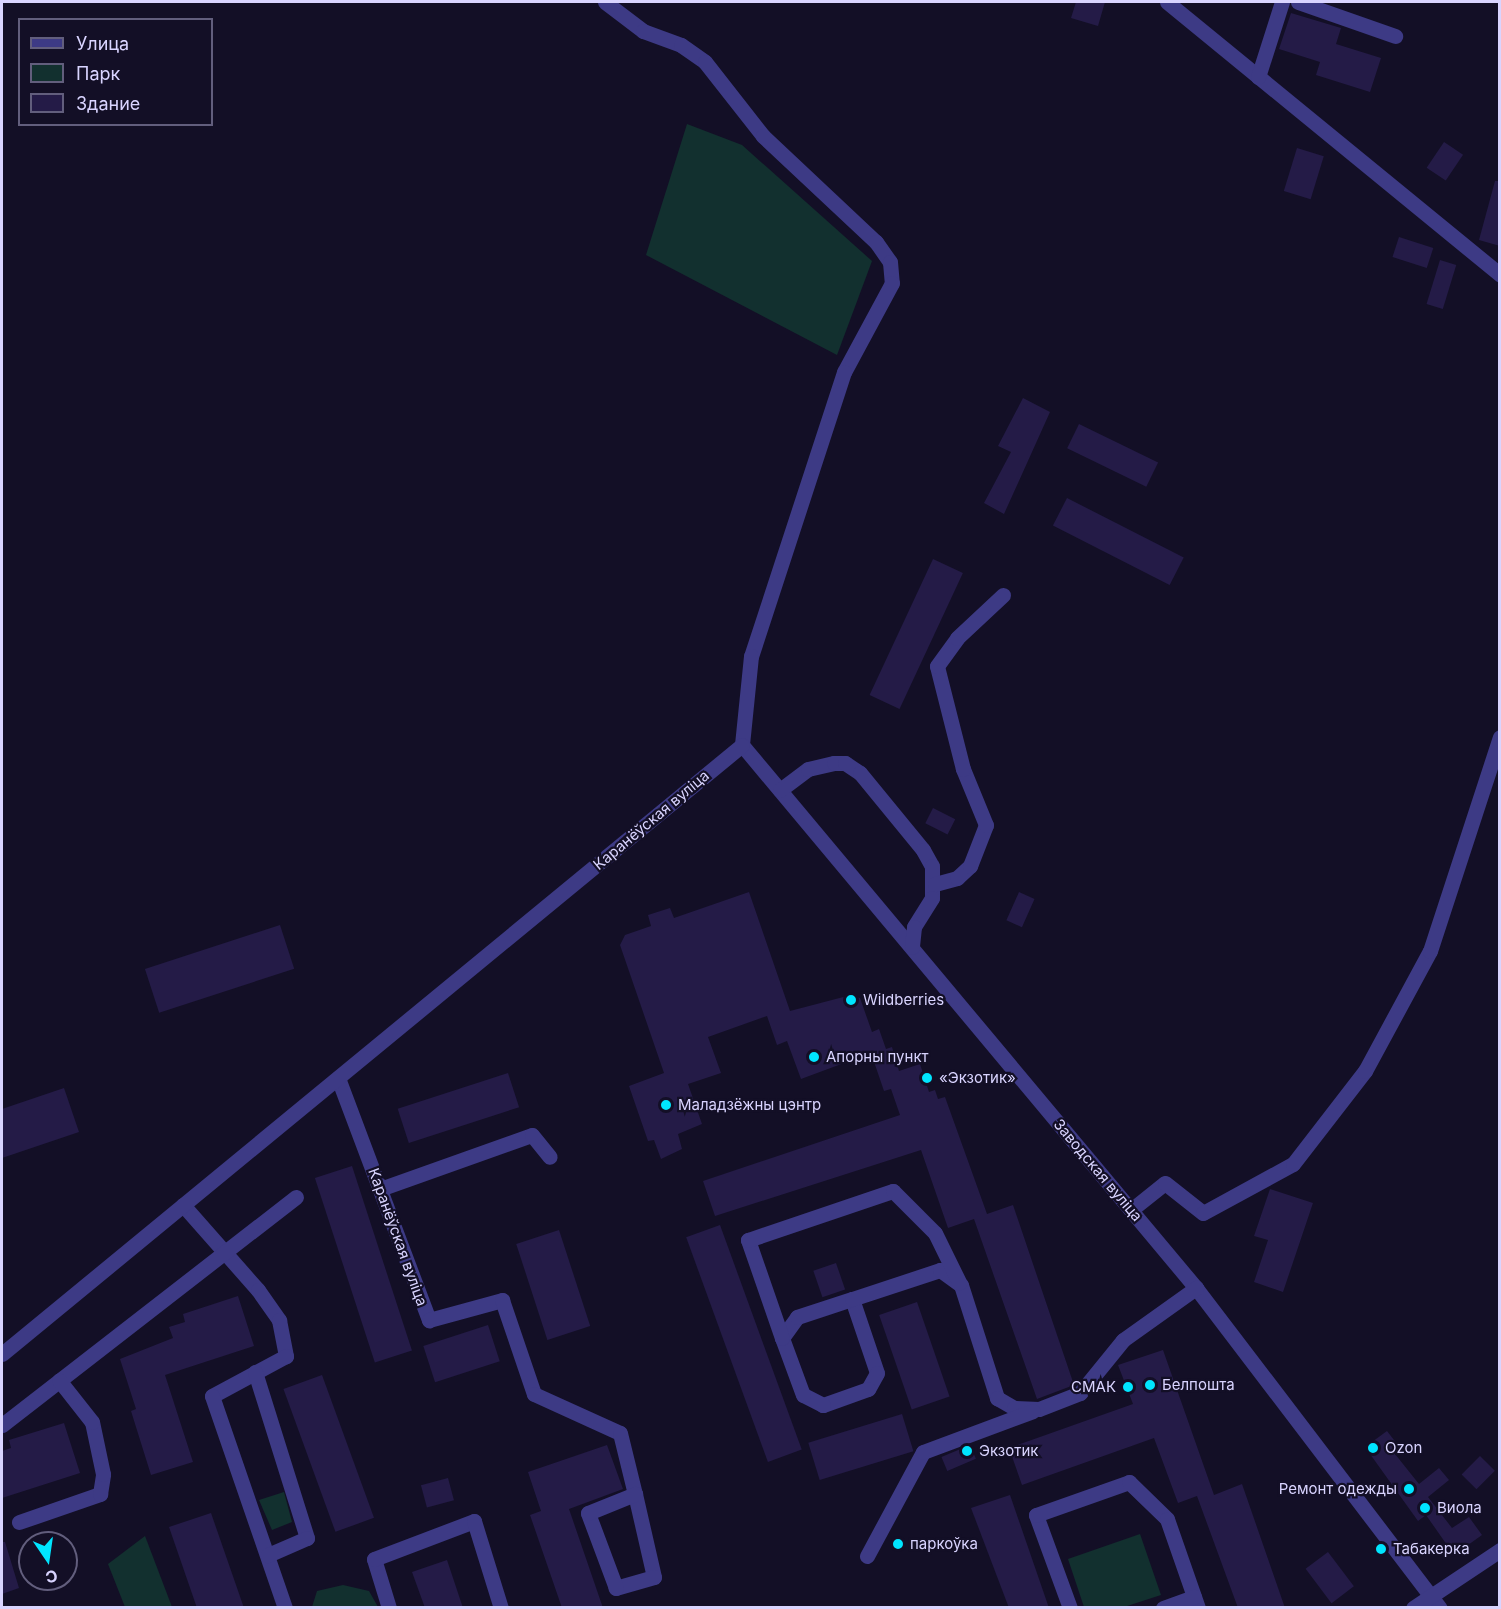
<!DOCTYPE html>
<meta charset="utf-8">
<style>
body{margin:0}
#map{position:relative;width:1501px;height:1609px;overflow:hidden;background:#130f26;font-family:Inter,sans-serif}
div>[style]{position:absolute}
.green>*{inset:0;background:#12302f}
.building>*{inset:0;background:#241b47;transform-origin:0 0}
.minor>*{height:15px;margin:-7.5px;padding:0 7.5px;transform-origin:7.5px;border-radius:7.5px;background:#3d3a85}
.dots>*{width:16px;height:16px;translate:-50% -50%;box-sizing:border-box;border:3px solid #130f26;border-radius:50%}
span{translate:-50% -50%;white-space:nowrap;text-align:center;line-height:1.15;-webkit-text-stroke:4.5px #130f26;paint-order:stroke}
.street-label{font-size:15px;color:#d9d4ff}
.poi-label{font-size:15px;color:#d9d4ff}
.left{translate:0 -50%;text-align:left}
.right{translate:-100% -50%;text-align:right}
.frame{position:absolute;inset:0;border:3px solid #d9d4ff;pointer-events:none}
.legend{position:absolute;left:18px;top:18px;width:195px;height:108px;box-sizing:border-box;background:#130f26;border:2px solid #625e7d;margin:0;padding:8px 10px;list-style:none;font-size:18px;color:#d9d4ff}
.legend li{display:flex;align-items:center;gap:12px;height:30px}
.legend b{width:30px;border:2px solid #625e7d}
.north{position:absolute;left:18px;top:1531px;width:60px;height:60px;box-sizing:border-box;background:#130f26;border:2px solid #625e7d;border-radius:50%;rotate:167deg;font-size:16px;font-weight:700;line-height:24px;text-align:center;color:#d9d4ff}
.north::after{content:'';display:block;margin:auto;width:21px;height:27px;background:#00e5ff;clip-path:polygon(50% 0,100% 100%,50% 72%,0 100%)}
</style>
<div id="map">
<div class="green">
<i style="clip-path:polygon(687px 124px,742px 145px,872px 261px,837px 355px,646px 255px)"></i>
<i style="clip-path:polygon(284px 1492px,292px 1522px,272px 1530px,259px 1500px)"></i>
<i style="clip-path:polygon(1140px 1534px,1161px 1595px,1124px 1607px,1084px 1607px,1068px 1559px)"></i>
<i style="clip-path:polygon(145px 1536px,172px 1607px,125px 1607px,108px 1564px)"></i>
<i style="clip-path:polygon(343px 1585px,369px 1591px,378px 1607px,312px 1607px,317px 1591px)"></i>
</div>
<div class="building">
<i style="clip-path:polygon(1076px 2px,1105px 2px,1098px 26px,1071px 18px)"></i>
<i style="clip-path:polygon(1291px 13px,1341px 28px,1336px 44px,1381px 58px,1370px 92px,1316px 75px,1320px 62px,1279px 49px)"></i>
<i style="left:1444px;top:142px;width:23px;height:31px;rotate:34deg"></i>
<i style="left:1297px;top:148px;width:28px;height:45px;rotate:17deg"></i>
<i style="clip-path:polygon(1495px 181px,1500px 181px,1500px 246px,1479px 240px)"></i>
<i style="left:1399px;top:237px;width:36px;height:21px;rotate:18deg"></i>
<i style="left:1440px;top:260px;width:17px;height:46px;rotate:17deg"></i>
<i style="clip-path:polygon(1023px 398px,1050px 412px,1004px 514px,984px 503px,1011px 452px,998px 446px)"></i>
<i style="left:1079px;top:424px;width:88px;height:27px;rotate:26deg"></i>
<i style="left:1067px;top:498px;width:131px;height:31px;rotate:27deg"></i>
<i style="left:933px;top:559px;width:33px;height:150px;rotate:25deg"></i>
<i style="left:933px;top:808px;width:25px;height:17px;rotate:27deg"></i>
<i style="clip-path:polygon(749px 892px,790px 1011px,851px 995px,860px 998px,872px 1032px,879px 1029px,886px 1049px,892px 1047px,899px 1071px,920px 1064px,929px 1092px,935px 1090px,938px 1099px,945px 1097px,987px 1214px,1013px 1205px,1074px 1385px,1037px 1399px,974px 1219px,948px 1228px,921px 1150px,715px 1216px,703px 1181px,900px 1115px,891px 1089px,884px 1091px,871px 1053px,801px 1079px,787px 1041px,777px 1045px,767px 1016px,708px 1037px,721px 1073px,688px 1084px,702px 1124px,678px 1134px,682px 1149px,661px 1159px,654px 1140px,648px 1141px,629px 1086px,664px 1073px,620px 945px,625px 935px,651px 926px,648px 915px,670px 908px,674px 918px)"></i>
<i style="left:1019px;top:892px;width:17px;height:31px;rotate:24deg"></i>
<i style="left:280px;top:925px;width:46px;height:142px;rotate:72deg"></i>
<i style="left:508px;top:1073px;width:36px;height:116px;rotate:72deg"></i>
<i style="clip-path:polygon(64px 1088px,79px 1132px,2px 1158px,2px 1109px)"></i>
<i style="left:352px;top:1166px;width:194px;height:39px;rotate:72deg"></i>
<i style="clip-path:polygon(1270px 1189px,1313px 1203px,1283px 1292px,1254px 1282px,1268px 1240px,1254px 1236px)"></i>
<i style="left:720px;top:1225px;width:239px;height:36px;rotate:70deg"></i>
<i style="left:559px;top:1230px;width:101px;height:45px;rotate:72deg"></i>
<i style="left:836px;top:1263px;width:28px;height:24px;rotate:71deg"></i>
<i style="clip-path:polygon(238px 1296px,254px 1346px,165px 1375px,193px 1462px,151px 1475px,131px 1411px,136px 1409px,120px 1359px,173px 1338px,169px 1327px,185px 1322px,183px 1314px)"></i>
<i style="left:917px;top:1302px;width:100px;height:40px;rotate:71deg"></i>
<i style="left:488px;top:1325px;width:38px;height:68px;rotate:72deg"></i>
<i style="clip-path:polygon(1163px 1350px,1214px 1495px,1242px 1484px,1285px 1608px,1238px 1608px,1197px 1496px,1178px 1503px,1154px 1438px,1022px 1485px,1009px 1448px,1133px 1404px,1118px 1365px)"></i>
<i style="left:322px;top:1375px;width:152px;height:41px;rotate:70deg"></i>
<i style="left:902px;top:1414px;width:39px;height:98px;rotate:73deg"></i>
<i style="clip-path:polygon(64px 1423px,80px 1473px,2px 1498px,2px 1451px,11px 1448px,9px 1440px)"></i>
<i style="clip-path:polygon(1387px 1431px,1401px 1449px,1395px 1454px,1419px 1484px,1439px 1468px,1449px 1480px,1428px 1497px,1452px 1528px,1469px 1517px,1482px 1535px,1454px 1555px,1426px 1515px,1418px 1521px,1365px 1447px)"></i>
<i style="clip-path:polygon(607px 1445px,623px 1489px,569px 1509px,603px 1608px,562px 1608px,530px 1515px,541px 1511px,528px 1472px)"></i>
<i style="left:970px;top:1445px;width:15px;height:31px;rotate:67deg"></i>
<i style="left:1480px;top:1456px;width:21px;height:26px;rotate:45deg"></i>
<i style="left:448px;top:1478px;width:23px;height:28px;rotate:75deg"></i>
<i style="clip-path:polygon(1010px 1495px,1049px 1608px,1009px 1608px,971px 1508px)"></i>
<i style="clip-path:polygon(211px 1513px,244px 1608px,197px 1608px,169px 1527px)"></i>
<i style="clip-path:polygon(2px 1542px,5px 1542px,19px 1588px,2px 1594px)"></i>
<i style="left:1328px;top:1552px;width:43px;height:28px;rotate:53deg"></i>
<i style="clip-path:polygon(447px 1560px,463px 1608px,425px 1608px,412px 1572px)"></i>
</div>
<div class="minor">
<i style="left:605px;top:2px;width:48px;rotate:37.3deg"></i>
<i style="left:643px;top:31px;width:40px;rotate:20.2deg"></i>
<i style="left:681px;top:45px;width:29px;rotate:35deg"></i>
<i style="left:705px;top:62px;width:94px;rotate:51.9deg"></i>
<i style="left:763px;top:136px;width:155px;rotate:43.2deg"></i>
<i style="left:876px;top:242px;width:24px;rotate:55deg"></i>
<i style="left:890px;top:262px;width:21px;rotate:85deg"></i>
<i style="left:892px;top:283px;width:101px;rotate:118.3deg"></i>
<i style="left:844px;top:372px;width:299px;rotate:108.1deg"></i>
<i style="left:751px;top:656px;width:89px;rotate:95.8deg"></i>
<i style="left:1167px;top:2px;width:431px;rotate:39.3deg"></i>
<i style="left:1298px;top:2px;width:103px;rotate:19.3deg"></i>
<i style="left:1258px;top:77px;width:79px;rotate:-72.3deg"></i>
<i style="left:742px;top:745px;width:708px;rotate:50.1deg"></i>
<i style="left:1196px;top:1288px;width:402px;rotate:52.7deg"></i>
<i style="left:780px;top:790px;width:35px;rotate:-37deg"></i>
<i style="left:808px;top:769px;width:27px;rotate:-13deg"></i>
<i style="left:834px;top:763px;width:11px"></i>
<i style="left:845px;top:763px;width:18px;rotate:34deg"></i>
<i style="left:860px;top:773px;width:99px;rotate:50.7deg"></i>
<i style="left:923px;top:850px;width:18px;rotate:61deg"></i>
<i style="left:932px;top:866px;width:32px;rotate:90deg"></i>
<i style="left:932px;top:898px;width:34px;rotate:122deg"></i>
<i style="left:914px;top:927px;width:20px;rotate:96deg"></i>
<i style="left:935px;top:884px;width:23px;rotate:-15deg"></i>
<i style="left:957px;top:878px;width:18px;rotate:-43deg"></i>
<i style="left:970px;top:866px;width:44px;rotate:-68.7deg"></i>
<i style="left:986px;top:825px;width:61px;rotate:-112.3deg"></i>
<i style="left:963px;top:769px;width:106px;rotate:-104.2deg"></i>
<i style="left:937px;top:666px;width:34px;rotate:-54deg"></i>
<i style="left:957px;top:638px;width:63px;rotate:-43.1deg"></i>
<i style="left:338px;top:1078px;width:259px;rotate:69.4deg"></i>
<i style="left:429px;top:1320px;width:76px;rotate:-15.3deg"></i>
<i style="left:502px;top:1300px;width:99px;rotate:71.2deg"></i>
<i style="left:534px;top:1394px;width:94px;rotate:24.4deg"></i>
<i style="left:620px;top:1433px;width:63px;rotate:76.2deg"></i>
<i style="left:635px;top:1494px;width:85px;rotate:77.1deg"></i>
<i style="left:654px;top:1577px;width:40px;rotate:164deg"></i>
<i style="left:616px;top:1588px;width:80px;rotate:-110.5deg"></i>
<i style="left:588px;top:1513px;width:51px;rotate:-22deg"></i>
<i style="left:380px;top:1189px;width:161px;rotate:-19.6deg"></i>
<i style="left:532px;top:1135px;width:28px;rotate:51deg"></i>
<i style="left:183px;top:1205px;width:113px;rotate:48.6deg"></i>
<i style="left:258px;top:1290px;width:37px;rotate:55deg"></i>
<i style="left:279px;top:1320px;width:37px;rotate:79deg"></i>
<i style="left:286px;top:1356px;width:84px;rotate:151.6deg"></i>
<i style="left:212px;top:1396px;width:224px;rotate:71deg"></i>
<i style="left:1131px;top:1210px;width:43px;rotate:-38.5deg"></i>
<i style="left:1165px;top:1183px;width:48px;rotate:38.3deg"></i>
<i style="left:1203px;top:1213px;width:102px;rotate:-28.6deg"></i>
<i style="left:1293px;top:1164px;width:118px;rotate:-52.3deg"></i>
<i style="left:1365px;top:1071px;width:136px;rotate:-61.6deg"></i>
<i style="left:1430px;top:951px;width:225px;rotate:-71.9deg"></i>
<i style="left:852px;top:1299px;width:78px;rotate:71.3deg"></i>
<i style="left:877px;top:1373px;width:18px;rotate:119deg"></i>
<i style="left:868px;top:1389px;width:48px;rotate:160.4deg"></i>
<i style="left:823px;top:1405px;width:22px;rotate:-153deg"></i>
<i style="left:803px;top:1395px;width:61px;rotate:-110.2deg"></i>
<i style="left:782px;top:1338px;width:26px;rotate:-54deg"></i>
<i style="left:797px;top:1317px;width:58px;rotate:-18.1deg"></i>
<i style="left:852px;top:1299px;width:93px;rotate:-18.2deg"></i>
<i style="left:940px;top:1270px;width:26px;rotate:36deg"></i>
<i style="left:961px;top:1285px;width:119px;rotate:72.3deg"></i>
<i style="left:997px;top:1398px;width:20px;rotate:30deg"></i>
<i style="left:1014px;top:1408px;width:25px;rotate:2deg"></i>
<i style="left:1039px;top:1409px;width:44px;rotate:-21.3deg"></i>
<i style="left:1080px;top:1393px;width:68px;rotate:-50.9deg"></i>
<i style="left:1123px;top:1340px;width:90px;rotate:-35.5deg"></i>
<i style="left:782px;top:1338px;width:104px;rotate:-109.1deg"></i>
<i style="left:748px;top:1240px;width:153px;rotate:-18.7deg"></i>
<i style="left:893px;top:1191px;width:59px;rotate:45deg"></i>
<i style="left:935px;top:1233px;width:55px;rotate:63.9deg"></i>
<i style="left:2px;top:1354px;width:958px;rotate:-39.45deg"></i>
<i style="left:255px;top:1372px;width:174px;rotate:72.6deg"></i>
<i style="left:307px;top:1538px;width:43px;rotate:156.4deg"></i>
<i style="left:2px;top:1425px;width:372px;rotate:-37.8deg"></i>
<i style="left:19px;top:1522px;width:86px;rotate:-19.1deg"></i>
<i style="left:100px;top:1494px;width:20px;rotate:-81deg"></i>
<i style="left:103px;top:1474px;width:53px;rotate:-101.9deg"></i>
<i style="left:92px;top:1422px;width:53px;rotate:-128.2deg"></i>
<i style="left:867px;top:1556px;width:118px;rotate:-61.7deg"></i>
<i style="left:923px;top:1452px;width:117px;rotate:-20.4deg"></i>
<i style="left:389px;top:1608px;width:51px;rotate:-107deg"></i>
<i style="left:374px;top:1559px;width:107px;rotate:-20.8deg"></i>
<i style="left:474px;top:1521px;width:91px;rotate:72.8deg"></i>
<i style="left:1070px;top:1608px;width:99px;rotate:-110.1deg"></i>
<i style="left:1036px;top:1515px;width:99px;rotate:-19.5deg"></i>
<i style="left:1129px;top:1482px;width:53px;rotate:44.2deg"></i>
<i style="left:1167px;top:1519px;width:94px;rotate:70.8deg"></i>
<i style="left:1163px;top:1608px;width:33px;rotate:-20deg"></i>
<i style="left:1413px;top:1608px;width:105px;rotate:-33.7deg"></i>
</div>
<div class="dots">
<i style="left:851px;top:1000px;background:#00e5ff"></i>
<i style="left:814px;top:1057px;background:#00e5ff"></i>
<i style="left:927px;top:1078px;background:#00e5ff"></i>
<i style="left:666px;top:1105px;background:#00e5ff"></i>
<i style="left:1150px;top:1385px;background:#00e5ff"></i>
<i style="left:1128px;top:1387px;background:#00e5ff"></i>
<i style="left:1373px;top:1448px;background:#00e5ff"></i>
<i style="left:967px;top:1451px;background:#00e5ff"></i>
<i style="left:1409px;top:1489px;background:#00e5ff"></i>
<i style="left:1425px;top:1508px;background:#00e5ff"></i>
<i style="left:898px;top:1544px;background:#00e5ff"></i>
<i style="left:1381px;top:1549px;background:#00e5ff"></i>
</div>
<div class="street-label">
<span style="left:651px;top:820px;rotate:-40deg">Каранёўская вуліца</span>
<span style="left:1098px;top:1170px;rotate:50deg">Заводская вуліца</span>
<span style="left:398px;top:1237px;rotate:70deg">Каранёўская вуліца</span>
</div>
<div class="poi-label">
<span class="left" style="left:863px;top:1000px">Wildberries</span>
<span class="left" style="left:826px;top:1057px">Апорны пункт</span>
<span class="left" style="left:939px;top:1078px">«Экзотик»</span>
<span class="left" style="left:678px;top:1105px">Маладзёжны цэнтр</span>
<span class="left" style="left:1162px;top:1385px">Белпошта</span>
<span class="right" style="left:1116px;top:1387px">СМАК</span>
<span class="left" style="left:1385px;top:1448px">Ozon</span>
<span class="left" style="left:979px;top:1451px">Экзотик</span>
<span class="right" style="left:1397px;top:1489px">Ремонт одежды</span>
<span class="left" style="left:1437px;top:1508px">Виола</span>
<span class="left" style="left:910px;top:1544px">паркоўка</span>
<span class="left" style="left:1393px;top:1549px">Табакерка</span>
</div>
<div class="frame"></div>
<ul class="legend">
<li><b style="height:8px;background:#3d3a85"></b>Улица</li>
<li><b style="height:16px;background:#12302f"></b>Парк</li>
<li><b style="height:16px;background:#241b47"></b>Здание</li>
</ul>
<div class="north">С</div>
</div>
